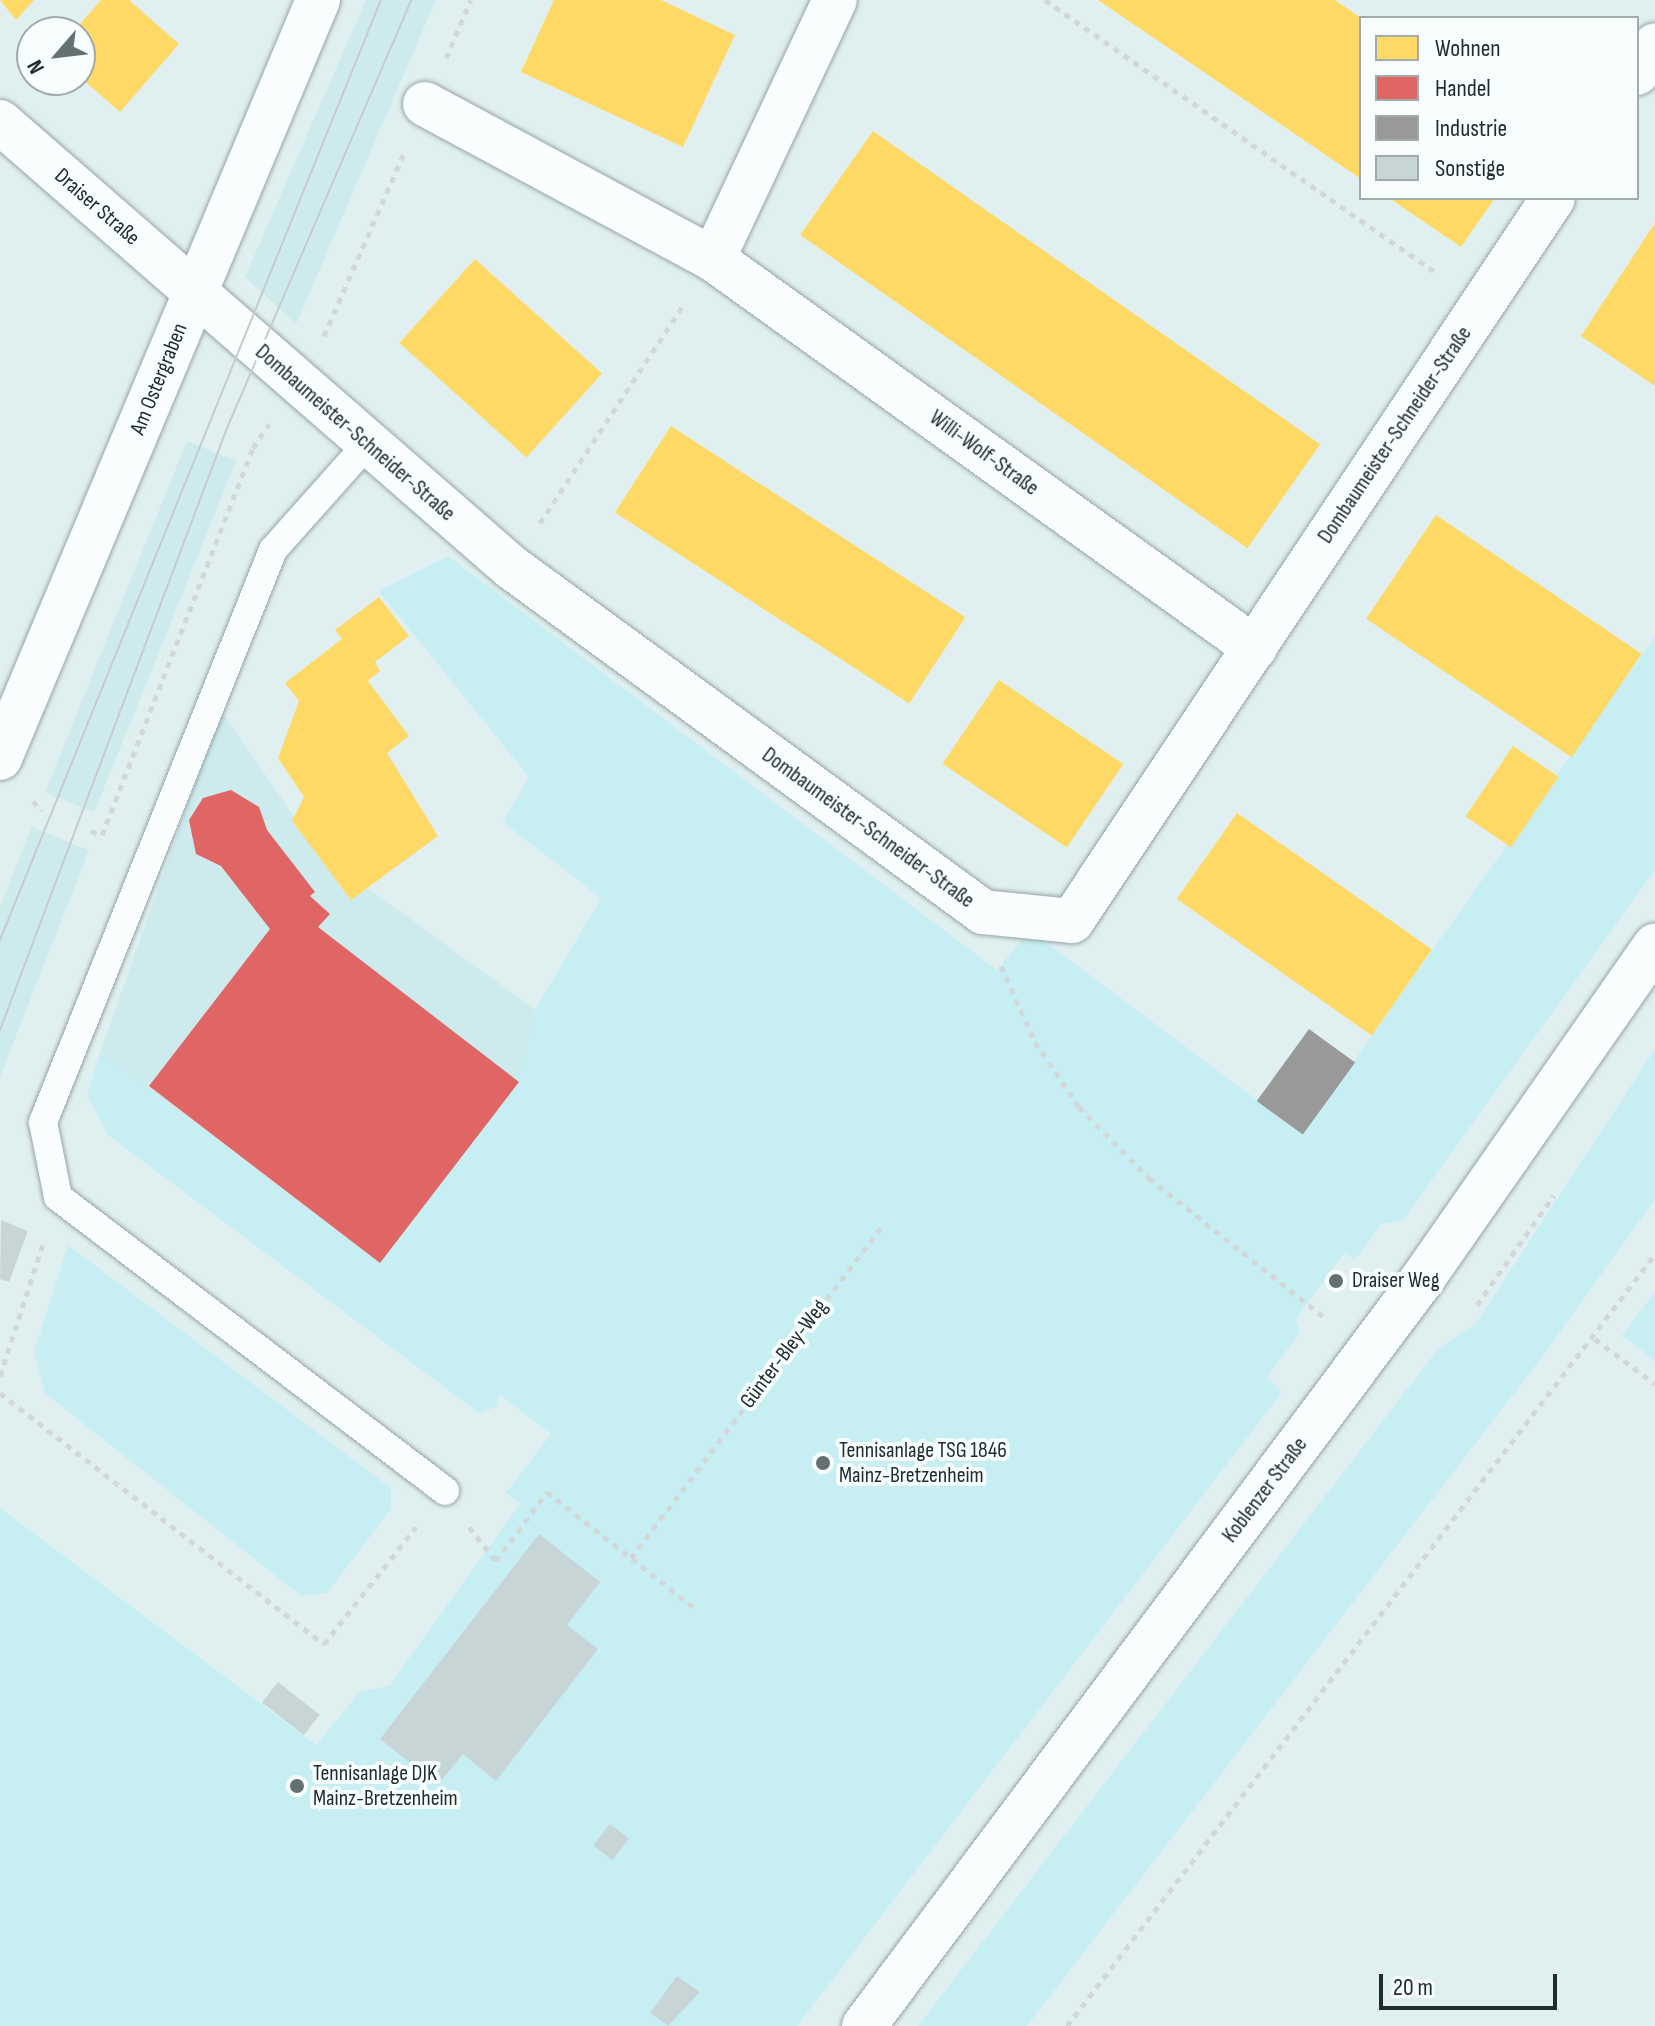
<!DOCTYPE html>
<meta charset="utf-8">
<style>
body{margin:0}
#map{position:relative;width:1655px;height:2026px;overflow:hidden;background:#e0f0f1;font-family:"Sofia Sans Condensed",sans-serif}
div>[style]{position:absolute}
.built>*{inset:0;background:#cdeaed;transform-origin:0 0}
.green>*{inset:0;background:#c7eef2}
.homes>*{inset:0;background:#ffd966;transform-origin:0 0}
.shops>*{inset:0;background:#e06666}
.industry>*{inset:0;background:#999;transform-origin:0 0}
.building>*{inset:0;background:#c8d5d6;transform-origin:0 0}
.path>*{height:5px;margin-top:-2.5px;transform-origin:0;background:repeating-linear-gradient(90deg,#d2d7d8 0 6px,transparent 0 12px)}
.roads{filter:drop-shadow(0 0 2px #97a4a5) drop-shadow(0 0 2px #97a4a5)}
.lane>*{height:28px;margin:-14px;padding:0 14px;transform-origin:14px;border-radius:14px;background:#fafdfd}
.street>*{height:44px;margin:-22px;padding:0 22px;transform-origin:22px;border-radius:22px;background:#fafdfd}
.secondary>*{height:44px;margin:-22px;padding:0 22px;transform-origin:22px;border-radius:22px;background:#fafdfd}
.tram>*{height:2px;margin:-1px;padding:0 1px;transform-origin:1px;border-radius:1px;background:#c6cbcb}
.dots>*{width:22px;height:22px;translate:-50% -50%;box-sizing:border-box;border:4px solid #f8fefe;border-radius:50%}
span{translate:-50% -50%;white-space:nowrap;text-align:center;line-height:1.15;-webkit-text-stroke:8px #f8fefe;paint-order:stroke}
.street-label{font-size:22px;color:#202c2d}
.poi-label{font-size:22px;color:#202c2d}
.left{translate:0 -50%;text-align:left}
.legend{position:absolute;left:1359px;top:16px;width:280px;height:184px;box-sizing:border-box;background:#f8fefe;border:2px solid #a2aaaa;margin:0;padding:10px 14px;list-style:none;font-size:24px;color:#202c2d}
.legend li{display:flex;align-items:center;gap:16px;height:40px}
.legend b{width:40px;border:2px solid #a2aaaa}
.north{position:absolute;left:16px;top:16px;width:80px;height:80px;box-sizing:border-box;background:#f8fefe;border:2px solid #a2aaaa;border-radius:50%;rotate:242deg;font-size:22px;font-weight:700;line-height:32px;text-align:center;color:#202c2d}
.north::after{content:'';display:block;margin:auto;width:28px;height:36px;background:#637172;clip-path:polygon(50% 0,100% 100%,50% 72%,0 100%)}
.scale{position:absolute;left:1379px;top:1974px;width:178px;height:36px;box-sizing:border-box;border:4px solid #202c2d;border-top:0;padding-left:10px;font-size:24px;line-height:28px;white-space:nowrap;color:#202c2d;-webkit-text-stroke:6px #f8fefe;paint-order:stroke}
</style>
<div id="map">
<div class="built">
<i style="clip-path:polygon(366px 0,436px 0,296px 324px,245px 277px)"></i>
<i style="left:187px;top:441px;width:53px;height:379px;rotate:22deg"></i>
<i style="clip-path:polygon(221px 710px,351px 900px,368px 888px,535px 1010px,519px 1082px,380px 1263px,100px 1053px)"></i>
<i style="clip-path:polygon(32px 827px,89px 850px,0 1077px,0 907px)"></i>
</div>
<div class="green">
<i style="clip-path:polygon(448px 556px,997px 970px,1030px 930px,1302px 1134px,1655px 637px,1655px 870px,1403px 1220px,1381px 1224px,1355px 1260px,1344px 1253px,1296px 1319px,1300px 1332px,1267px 1377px,1282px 1392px,797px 2026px,0 2026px,0 1508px,316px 1745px,360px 1692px,389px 1686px,520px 1504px,506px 1493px,551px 1434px,499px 1394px,496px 1407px,479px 1413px,108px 1135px,87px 1095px,100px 1053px,380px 1263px,519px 1082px,535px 1010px,601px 898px,503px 822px,529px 777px,379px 591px)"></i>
<i style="clip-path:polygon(1655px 1049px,1655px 1199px,1542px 1357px,1027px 2026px,918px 2026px,1438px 1349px,1476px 1323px)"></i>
<i style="clip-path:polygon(68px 1245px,391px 1488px,391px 1509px,327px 1593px,301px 1596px,45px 1393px,34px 1352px)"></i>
<i style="clip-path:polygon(1655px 1292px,1655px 1361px,1622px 1335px)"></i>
</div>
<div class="homes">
<i style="clip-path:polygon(0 0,34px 0,16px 20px)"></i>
<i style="clip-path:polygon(101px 0,129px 0,179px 44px,120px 112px,80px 77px,80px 32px,73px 32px)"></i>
<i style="clip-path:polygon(554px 0,661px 0,735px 35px,683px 147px,521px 72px)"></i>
<i style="clip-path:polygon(1098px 0,1335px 0,1361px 18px,1361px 179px)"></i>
<i style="left:873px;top:131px;width:546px;height:127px;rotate:35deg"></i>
<i style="clip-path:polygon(1389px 198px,1495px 198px,1461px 247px)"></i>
<i style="clip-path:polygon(1655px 223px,1655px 386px,1581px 336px)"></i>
<i style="left:475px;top:259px;width:171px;height:113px;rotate:42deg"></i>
<i style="left:671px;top:426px;width:351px;height:103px;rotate:33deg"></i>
<i style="left:1436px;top:515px;width:248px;height:125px;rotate:34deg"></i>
<i style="clip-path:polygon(379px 597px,409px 636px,375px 662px,380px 671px,368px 681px,409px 736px,387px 753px,438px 836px,351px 900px,292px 821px,304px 797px,278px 758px,299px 701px,285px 683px,342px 639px,335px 630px)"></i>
<i style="left:999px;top:680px;width:150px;height:101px;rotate:34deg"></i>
<i style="left:1513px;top:746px;width:55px;height:85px;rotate:34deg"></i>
<i style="left:1237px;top:813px;width:238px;height:105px;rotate:35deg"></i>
</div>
<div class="shops">
<i style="clip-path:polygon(231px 790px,259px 807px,267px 830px,315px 892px,310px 896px,330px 914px,318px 927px,519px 1082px,380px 1263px,149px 1086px,270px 929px,221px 866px,196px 854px,189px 820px,203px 798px)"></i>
</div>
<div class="industry">
<i style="left:1309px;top:1029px;width:57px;height:89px;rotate:36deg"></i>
</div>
<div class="building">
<i style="clip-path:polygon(1px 1220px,28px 1231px,9px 1282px,0 1279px)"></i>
<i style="clip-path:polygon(539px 1534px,600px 1582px,567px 1625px,598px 1649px,496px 1781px,463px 1754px,438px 1785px,380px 1739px)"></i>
<i style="left:278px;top:1682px;width:53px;height:26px;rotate:38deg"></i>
<i style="left:610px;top:1824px;width:24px;height:27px;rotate:38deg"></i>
<i style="clip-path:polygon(677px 1976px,700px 1992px,668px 2026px,650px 2013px)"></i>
</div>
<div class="path">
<i style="left:1045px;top:0;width:479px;rotate:34.9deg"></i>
<i style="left:446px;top:58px;width:63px;rotate:-66.7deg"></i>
<i style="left:324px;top:336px;width:202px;rotate:-66.4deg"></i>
<i style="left:540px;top:523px;width:262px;rotate:-56.7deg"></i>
<i style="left:33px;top:801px;width:13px;rotate:51deg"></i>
<i style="left:91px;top:831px;width:12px;rotate:20deg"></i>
<i style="left:102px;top:835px;width:415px;rotate:-68.7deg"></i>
<i style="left:253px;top:448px;width:29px;rotate:-56deg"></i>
<i style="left:1001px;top:966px;width:83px;rotate:65.9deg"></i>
<i style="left:1035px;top:1042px;width:78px;rotate:55.9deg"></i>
<i style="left:1079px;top:1107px;width:100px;rotate:45.4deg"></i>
<i style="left:1149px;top:1178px;width:225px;rotate:38.5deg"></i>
<i style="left:1477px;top:1305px;width:134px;rotate:-55deg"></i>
<i style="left:1595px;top:1339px;width:75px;rotate:36.9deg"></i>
<i style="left:0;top:1376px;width:139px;rotate:-72deg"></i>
<i style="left:0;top:1393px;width:410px;rotate:37.8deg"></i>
<i style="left:324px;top:1644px;width:149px;rotate:-51.8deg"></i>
<i style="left:469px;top:1527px;width:43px;rotate:51.5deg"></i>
<i style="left:496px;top:1561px;width:86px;rotate:-53.5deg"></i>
<i style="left:547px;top:1492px;width:191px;rotate:38.2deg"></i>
<i style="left:631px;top:1558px;width:415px;rotate:-52.9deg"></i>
<i style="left:1067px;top:2026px;width:970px;rotate:-52.7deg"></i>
</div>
<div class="roads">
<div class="lane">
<i style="left:370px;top:441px;width:146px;rotate:131.7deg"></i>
<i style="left:273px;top:550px;width:617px;rotate:111.9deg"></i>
<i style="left:43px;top:1122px;width:76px;rotate:78.7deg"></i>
<i style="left:58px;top:1197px;width:486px;rotate:37.2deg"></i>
</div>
<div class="street">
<i style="left:1637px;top:73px;width:33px;rotate:-57deg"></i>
<i style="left:425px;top:104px;width:327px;rotate:28.3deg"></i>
<i style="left:713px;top:259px;width:667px;rotate:35.67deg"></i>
<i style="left:0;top:122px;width:678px;rotate:41.05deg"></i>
<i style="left:511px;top:567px;width:585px;rotate:36.16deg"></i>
<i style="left:983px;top:912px;width:89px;rotate:5.8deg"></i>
<i style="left:1072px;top:921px;width:868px;rotate:-56.36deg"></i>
<i style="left:713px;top:259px;width:286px;rotate:-64.8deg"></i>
<i style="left:0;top:758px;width:822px;rotate:-67.24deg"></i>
</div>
<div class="secondary">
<i style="left:864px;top:2026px;width:930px;rotate:-53.22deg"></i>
<i style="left:1421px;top:1281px;width:409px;rotate:-55.1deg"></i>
</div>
</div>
<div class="tram">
<i style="left:0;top:940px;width:1014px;rotate:-67.94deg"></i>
<i style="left:0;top:1030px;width:643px;rotate:-69.34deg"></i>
<i style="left:227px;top:428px;width:466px;rotate:-66.7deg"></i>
</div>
<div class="dots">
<i style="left:1336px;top:1281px;background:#637172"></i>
<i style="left:823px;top:1463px;background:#637172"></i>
<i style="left:297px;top:1786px;background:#637172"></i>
</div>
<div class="street-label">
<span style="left:97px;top:207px;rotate:41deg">Draiser Straße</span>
<span style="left:159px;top:379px;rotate:-68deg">Am Ostergraben</span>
<span style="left:355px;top:433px;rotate:41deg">Dombaumeister-Schneider-Straße</span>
<span style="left:1395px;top:435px;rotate:-56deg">Dombaumeister-Schneider-Straße</span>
<span style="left:984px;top:453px;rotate:36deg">Willi-Wolf-Straße</span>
<span style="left:868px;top:828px;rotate:36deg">Dombaumeister-Schneider-Straße</span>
<span style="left:784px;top:1354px;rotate:-53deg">Günter-Bley-Weg</span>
<span style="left:1265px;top:1490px;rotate:-53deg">Koblenzer Straße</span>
</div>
<div class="poi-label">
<span class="left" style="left:1352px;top:1281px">Draiser Weg</span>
<span class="left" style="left:839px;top:1463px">Tennisanlage TSG 1846<br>Mainz-Bretzenheim</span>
<span class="left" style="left:313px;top:1786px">Tennisanlage DJK<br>Mainz-Bretzenheim</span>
</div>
<ul class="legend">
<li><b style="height:22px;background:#ffd966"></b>Wohnen</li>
<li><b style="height:22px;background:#e06666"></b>Handel</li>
<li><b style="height:22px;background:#999"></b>Industrie</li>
<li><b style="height:22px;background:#c8d5d6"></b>Sonstige</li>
</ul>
<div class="north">N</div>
<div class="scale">20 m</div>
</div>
